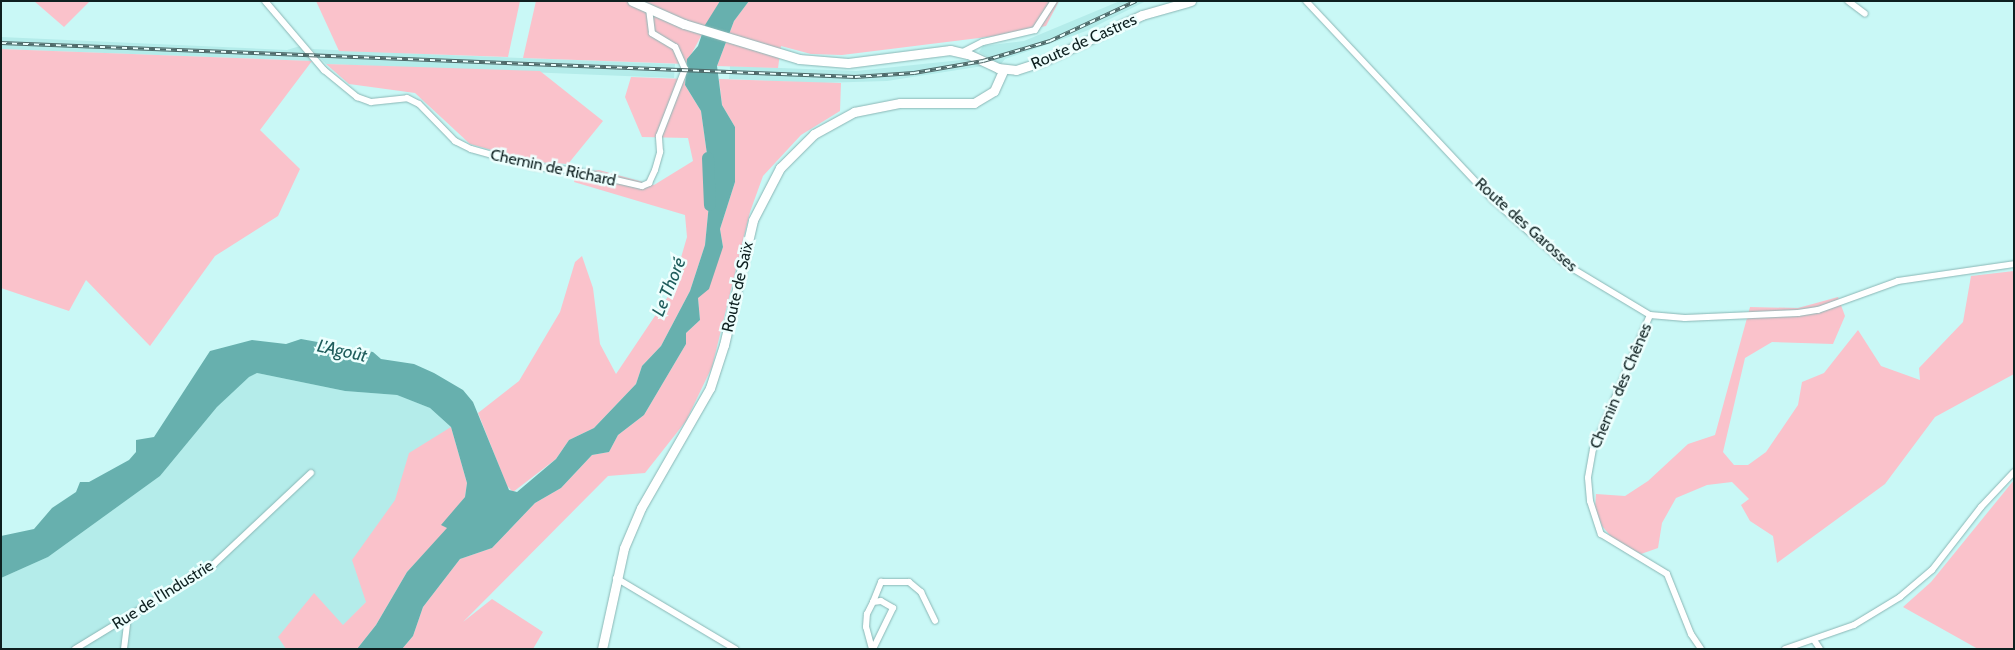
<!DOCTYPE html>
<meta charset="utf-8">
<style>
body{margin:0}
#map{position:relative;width:2015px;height:650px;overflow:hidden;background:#c9f8f6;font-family:Cabin,sans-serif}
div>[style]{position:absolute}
.built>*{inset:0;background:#b4ecea}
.green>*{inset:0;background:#fac2cb}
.water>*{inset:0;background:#67b0ae}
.river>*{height:12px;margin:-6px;padding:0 6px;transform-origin:6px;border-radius:6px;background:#67b0ae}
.roads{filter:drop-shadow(0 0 1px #8ab6b5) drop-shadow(0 0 1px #8ab6b5)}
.street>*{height:6px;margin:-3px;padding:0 3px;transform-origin:3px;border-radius:3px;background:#fff}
.secondary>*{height:9px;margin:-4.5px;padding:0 4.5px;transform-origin:4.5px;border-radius:4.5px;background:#fff}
.rail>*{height:4px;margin-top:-2px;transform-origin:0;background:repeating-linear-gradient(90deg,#edfffe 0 5.5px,#4e6969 0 11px);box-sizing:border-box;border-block:1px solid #4e6969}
span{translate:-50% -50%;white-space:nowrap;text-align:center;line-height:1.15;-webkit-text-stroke:5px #edfffe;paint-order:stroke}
.street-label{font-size:16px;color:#0e2020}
.water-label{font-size:18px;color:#1f5d5c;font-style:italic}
.frame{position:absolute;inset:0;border:2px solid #0e2020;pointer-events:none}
</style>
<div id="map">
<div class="built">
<i style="clip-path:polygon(1120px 1px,1146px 1px,1086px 31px,1005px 59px,1001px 64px,979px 52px,983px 46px,1024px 41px)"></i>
<i style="clip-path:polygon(1px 37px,287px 50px,300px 46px,312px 61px,1px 49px)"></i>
<i style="clip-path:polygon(312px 49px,446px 55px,675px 64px,674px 78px,326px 64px)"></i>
<i style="clip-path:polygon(971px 59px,983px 66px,887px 81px,820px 83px,729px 79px,730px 66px,856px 71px)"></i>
<i style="clip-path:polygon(257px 373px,345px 391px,397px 395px,430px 408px,451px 427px,448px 518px,343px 626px,327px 649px,1px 649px,1px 578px,48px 557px,160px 476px,217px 407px,248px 377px)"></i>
</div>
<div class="green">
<i style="clip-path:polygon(34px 1px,90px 1px,64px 27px)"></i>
<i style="clip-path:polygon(316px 1px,520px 1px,508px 57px,339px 51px)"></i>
<i style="clip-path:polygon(536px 1px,720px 1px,686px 64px,523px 58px)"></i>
<i style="clip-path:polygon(749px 1px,1059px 1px,1046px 26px,995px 36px,842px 55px,811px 54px,781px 46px,778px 68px,717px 66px,734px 21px)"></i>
<i style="clip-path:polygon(1px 49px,312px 61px,260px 130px,300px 169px,278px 216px,215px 256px,150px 346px,86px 280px,69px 311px,1px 288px)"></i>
<i style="clip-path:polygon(326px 64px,540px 71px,603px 121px,568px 164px,534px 162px,470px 144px,415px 93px,349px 84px)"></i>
<i style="clip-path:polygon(631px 77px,685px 79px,685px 85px,701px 111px,711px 183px,705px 245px,690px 291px,661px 346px,642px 366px,636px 384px,594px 428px,569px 440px,556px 459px,513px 492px,507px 486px,478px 413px,519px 381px,560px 312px,575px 262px,582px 256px,593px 288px,600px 344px,616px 374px,671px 292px,687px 237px,685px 215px,574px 182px,576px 173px,599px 170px,654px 185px,693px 161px,688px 138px,642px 137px,625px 97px)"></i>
<i style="clip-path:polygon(719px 79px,841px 83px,840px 111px,801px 135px,763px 176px,750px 212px,712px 367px,686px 421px,645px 473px,608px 476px,463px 622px,492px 599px,543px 632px,533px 649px,402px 649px,413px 636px,423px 607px,460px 559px,492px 548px,535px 503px,561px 488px,592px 455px,609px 452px,618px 435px,644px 415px,686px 344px,686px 333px,700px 320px,698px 298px,723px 247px,720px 229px,735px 182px,735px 127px,722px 105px)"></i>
<i style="clip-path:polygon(2014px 271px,2014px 374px,1935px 417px,1885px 484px,1777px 563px,1773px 536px,1750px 521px,1741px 505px,1749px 499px,1732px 482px,1707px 485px,1676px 498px,1662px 523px,1658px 548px,1641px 554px,1614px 540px,1602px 526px,1595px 508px,1596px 494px,1625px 496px,1648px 481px,1688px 444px,1715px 435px,1750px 307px,1798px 308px,1838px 297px,1845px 316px,1833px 344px,1772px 342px,1745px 358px,1723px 452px,1734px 465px,1748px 465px,1766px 452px,1798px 405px,1802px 382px,1824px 373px,1858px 330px,1881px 366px,1920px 380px,1919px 368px,1963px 322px,1971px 276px)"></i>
<i style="clip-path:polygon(451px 427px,467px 483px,465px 497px,442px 525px,448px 528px,407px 572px,376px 625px,357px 649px,286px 649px,278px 637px,314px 593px,343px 625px,366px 602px,352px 560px,395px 500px,409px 453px)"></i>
<i style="clip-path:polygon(2014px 480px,2014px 649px,1978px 649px,1903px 607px,1931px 582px)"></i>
</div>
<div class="water">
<i style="clip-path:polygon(720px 1px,749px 1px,734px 21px,717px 66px,722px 105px,735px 127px,735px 182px,720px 229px,723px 247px,709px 289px,698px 298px,700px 320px,686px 333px,686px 344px,644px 415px,618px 435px,609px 452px,592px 455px,561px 488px,535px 503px,492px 548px,460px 559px,423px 607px,413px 636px,402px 649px,357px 649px,376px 625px,407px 572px,447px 528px,441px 525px,465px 497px,467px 483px,451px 427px,430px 408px,397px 395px,345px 391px,257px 373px,249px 377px,217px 407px,160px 476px,48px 557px,1px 578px,1px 536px,34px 529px,52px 508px,76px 492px,80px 482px,89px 482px,129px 460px,136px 452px,136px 440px,154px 437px,210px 351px,252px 340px,286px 344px,301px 339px,373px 352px,381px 359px,414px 364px,434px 373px,463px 390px,473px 402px,509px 490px,517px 492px,556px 459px,569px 440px,594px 428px,636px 384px,642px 366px,661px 346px,690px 291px,705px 245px,711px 183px,701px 111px,685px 85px,687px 59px,698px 46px,705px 25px)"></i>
</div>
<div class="river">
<i style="left:708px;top:158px;width:47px;rotate:87.6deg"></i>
</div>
<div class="roads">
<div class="street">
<i style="left:265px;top:1px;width:91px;rotate:49.5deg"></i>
<i style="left:324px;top:70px;width:43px;rotate:39.3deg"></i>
<i style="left:357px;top:97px;width:15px;rotate:20deg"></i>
<i style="left:371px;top:102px;width:36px;rotate:-6deg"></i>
<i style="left:407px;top:98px;width:13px;rotate:27deg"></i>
<i style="left:419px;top:104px;width:52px;rotate:45.8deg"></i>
<i style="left:455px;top:141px;width:18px;rotate:27deg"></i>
<i style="left:471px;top:149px;width:66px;rotate:15.7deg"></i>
<i style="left:535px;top:167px;width:38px;rotate:5deg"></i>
<i style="left:573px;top:170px;width:71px;rotate:13.1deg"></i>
<i style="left:642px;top:186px;width:8px;rotate:-23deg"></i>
<i style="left:649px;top:183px;width:14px;rotate:-65deg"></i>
<i style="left:655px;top:170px;width:19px;rotate:-74deg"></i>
<i style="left:660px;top:152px;width:16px;rotate:-94deg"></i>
<i style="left:659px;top:136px;width:72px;rotate:-68.8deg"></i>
<i style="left:685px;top:69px;width:24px;rotate:-114deg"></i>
<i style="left:675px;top:47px;width:27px;rotate:-149deg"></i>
<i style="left:652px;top:33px;width:23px;rotate:-97deg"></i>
<i style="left:1306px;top:1px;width:274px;rotate:46.8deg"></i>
<i style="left:1494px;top:201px;width:95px;rotate:41.6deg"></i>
<i style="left:1565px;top:264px;width:99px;rotate:31deg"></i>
<i style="left:1650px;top:315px;width:35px;rotate:5deg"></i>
<i style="left:1685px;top:318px;width:113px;rotate:-2.5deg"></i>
<i style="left:1798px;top:313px;width:20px;rotate:-9deg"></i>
<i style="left:1818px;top:310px;width:85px;rotate:-19.9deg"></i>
<i style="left:1898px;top:281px;width:117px;rotate:-8.3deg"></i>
<i style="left:1848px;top:1px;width:21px;rotate:37deg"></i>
<i style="left:963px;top:52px;width:22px;rotate:-27deg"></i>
<i style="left:983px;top:42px;width:53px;rotate:-13deg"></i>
<i style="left:1035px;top:30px;width:35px;rotate:-57deg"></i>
<i style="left:1650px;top:315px;width:146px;rotate:113deg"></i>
<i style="left:1593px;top:449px;width:29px;rotate:100deg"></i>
<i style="left:1588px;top:478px;width:23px;rotate:85deg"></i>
<i style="left:1590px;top:501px;width:35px;rotate:72deg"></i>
<i style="left:1601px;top:534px;width:77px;rotate:31.2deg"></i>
<i style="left:1667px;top:574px;width:65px;rotate:68.2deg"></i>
<i style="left:1691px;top:634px;width:18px;rotate:56deg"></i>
<i style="left:616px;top:578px;width:139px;rotate:30.8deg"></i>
<i style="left:873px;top:602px;width:22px;rotate:-68deg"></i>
<i style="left:881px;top:582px;width:28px"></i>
<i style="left:909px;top:582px;width:16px;rotate:40deg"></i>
<i style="left:921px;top:592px;width:32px;rotate:64deg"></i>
<i style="left:1814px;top:640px;width:11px;rotate:56deg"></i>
<i style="left:75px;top:649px;width:163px;rotate:-31.4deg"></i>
<i style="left:214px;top:564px;width:133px;rotate:-43.2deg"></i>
<i style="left:124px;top:649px;width:33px;rotate:-83deg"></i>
<i style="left:872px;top:649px;width:23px;rotate:-105deg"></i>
<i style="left:866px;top:627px;width:13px;rotate:-86deg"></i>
<i style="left:867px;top:614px;width:13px;rotate:-63deg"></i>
<i style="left:873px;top:602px;width:8px;rotate:-7deg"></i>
<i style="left:881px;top:601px;width:14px;rotate:30deg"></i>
<i style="left:893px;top:608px;width:46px;rotate:116deg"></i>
<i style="left:1785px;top:649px;width:73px;rotate:-19.2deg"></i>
<i style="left:1854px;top:625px;width:54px;rotate:-31.3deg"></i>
<i style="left:1900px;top:597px;width:42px;rotate:-40.2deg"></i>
<i style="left:1932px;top:570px;width:80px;rotate:-52.1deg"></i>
<i style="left:1981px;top:507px;width:48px;rotate:-46.7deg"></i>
</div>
<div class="secondary">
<i style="left:632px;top:1px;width:57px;rotate:23.9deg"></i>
<i style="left:684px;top:24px;width:120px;rotate:16.9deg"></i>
<i style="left:799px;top:59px;width:49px;rotate:4.7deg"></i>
<i style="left:848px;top:63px;width:103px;rotate:-7.3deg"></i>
<i style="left:950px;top:50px;width:18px;rotate:13deg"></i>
<i style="left:968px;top:54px;width:33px;rotate:25deg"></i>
<i style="left:998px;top:68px;width:18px;rotate:6deg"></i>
<i style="left:1016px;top:70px;width:29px;rotate:-18deg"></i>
<i style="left:1044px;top:61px;width:108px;rotate:-25.1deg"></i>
<i style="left:1142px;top:15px;width:51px;rotate:-15.9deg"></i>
<i style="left:602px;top:649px;width:103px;rotate:-77.7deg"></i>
<i style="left:624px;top:548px;width:43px;rotate:-67deg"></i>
<i style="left:641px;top:508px;width:138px;rotate:-60.1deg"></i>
<i style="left:710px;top:388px;width:45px;rotate:-72deg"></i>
<i style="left:724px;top:345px;width:128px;rotate:-76.9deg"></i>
<i style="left:753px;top:220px;width:59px;rotate:-62.6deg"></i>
<i style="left:780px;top:168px;width:48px;rotate:-45deg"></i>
<i style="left:814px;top:134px;width:46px;rotate:-28.8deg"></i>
<i style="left:854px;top:112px;width:47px;rotate:-11.1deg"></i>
<i style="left:900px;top:103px;width:74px"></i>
<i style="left:974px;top:103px;width:23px;rotate:-31deg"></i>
<i style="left:994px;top:91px;width:24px;rotate:-66deg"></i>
</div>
</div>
<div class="rail">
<i style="left:1px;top:43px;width:855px;rotate:2.28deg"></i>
<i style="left:855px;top:77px;width:59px;rotate:-3.9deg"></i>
<i style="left:914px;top:73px;width:70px;rotate:-9.9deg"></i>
<i style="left:983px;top:61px;width:70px;rotate:-16.6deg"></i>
<i style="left:1050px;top:41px;width:95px;rotate:-24.9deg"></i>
</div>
<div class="street-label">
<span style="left:1084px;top:42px;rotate:-24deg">Route de Castres</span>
<span style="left:553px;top:168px;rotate:12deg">Chemin de Richard</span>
<span style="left:1526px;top:225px;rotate:42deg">Route des Garosses</span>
<span style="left:738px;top:287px;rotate:-77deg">Route de Saïx</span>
<span style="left:1621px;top:386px;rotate:-67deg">Chemin des Chênes</span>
<span style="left:163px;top:595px;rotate:-32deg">Rue de l'Industrie</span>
</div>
<div class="water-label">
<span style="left:669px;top:287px;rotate:-68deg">Le Thoré</span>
<span style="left:342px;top:351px;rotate:12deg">L'Agoût</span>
</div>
<div class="frame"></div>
</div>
